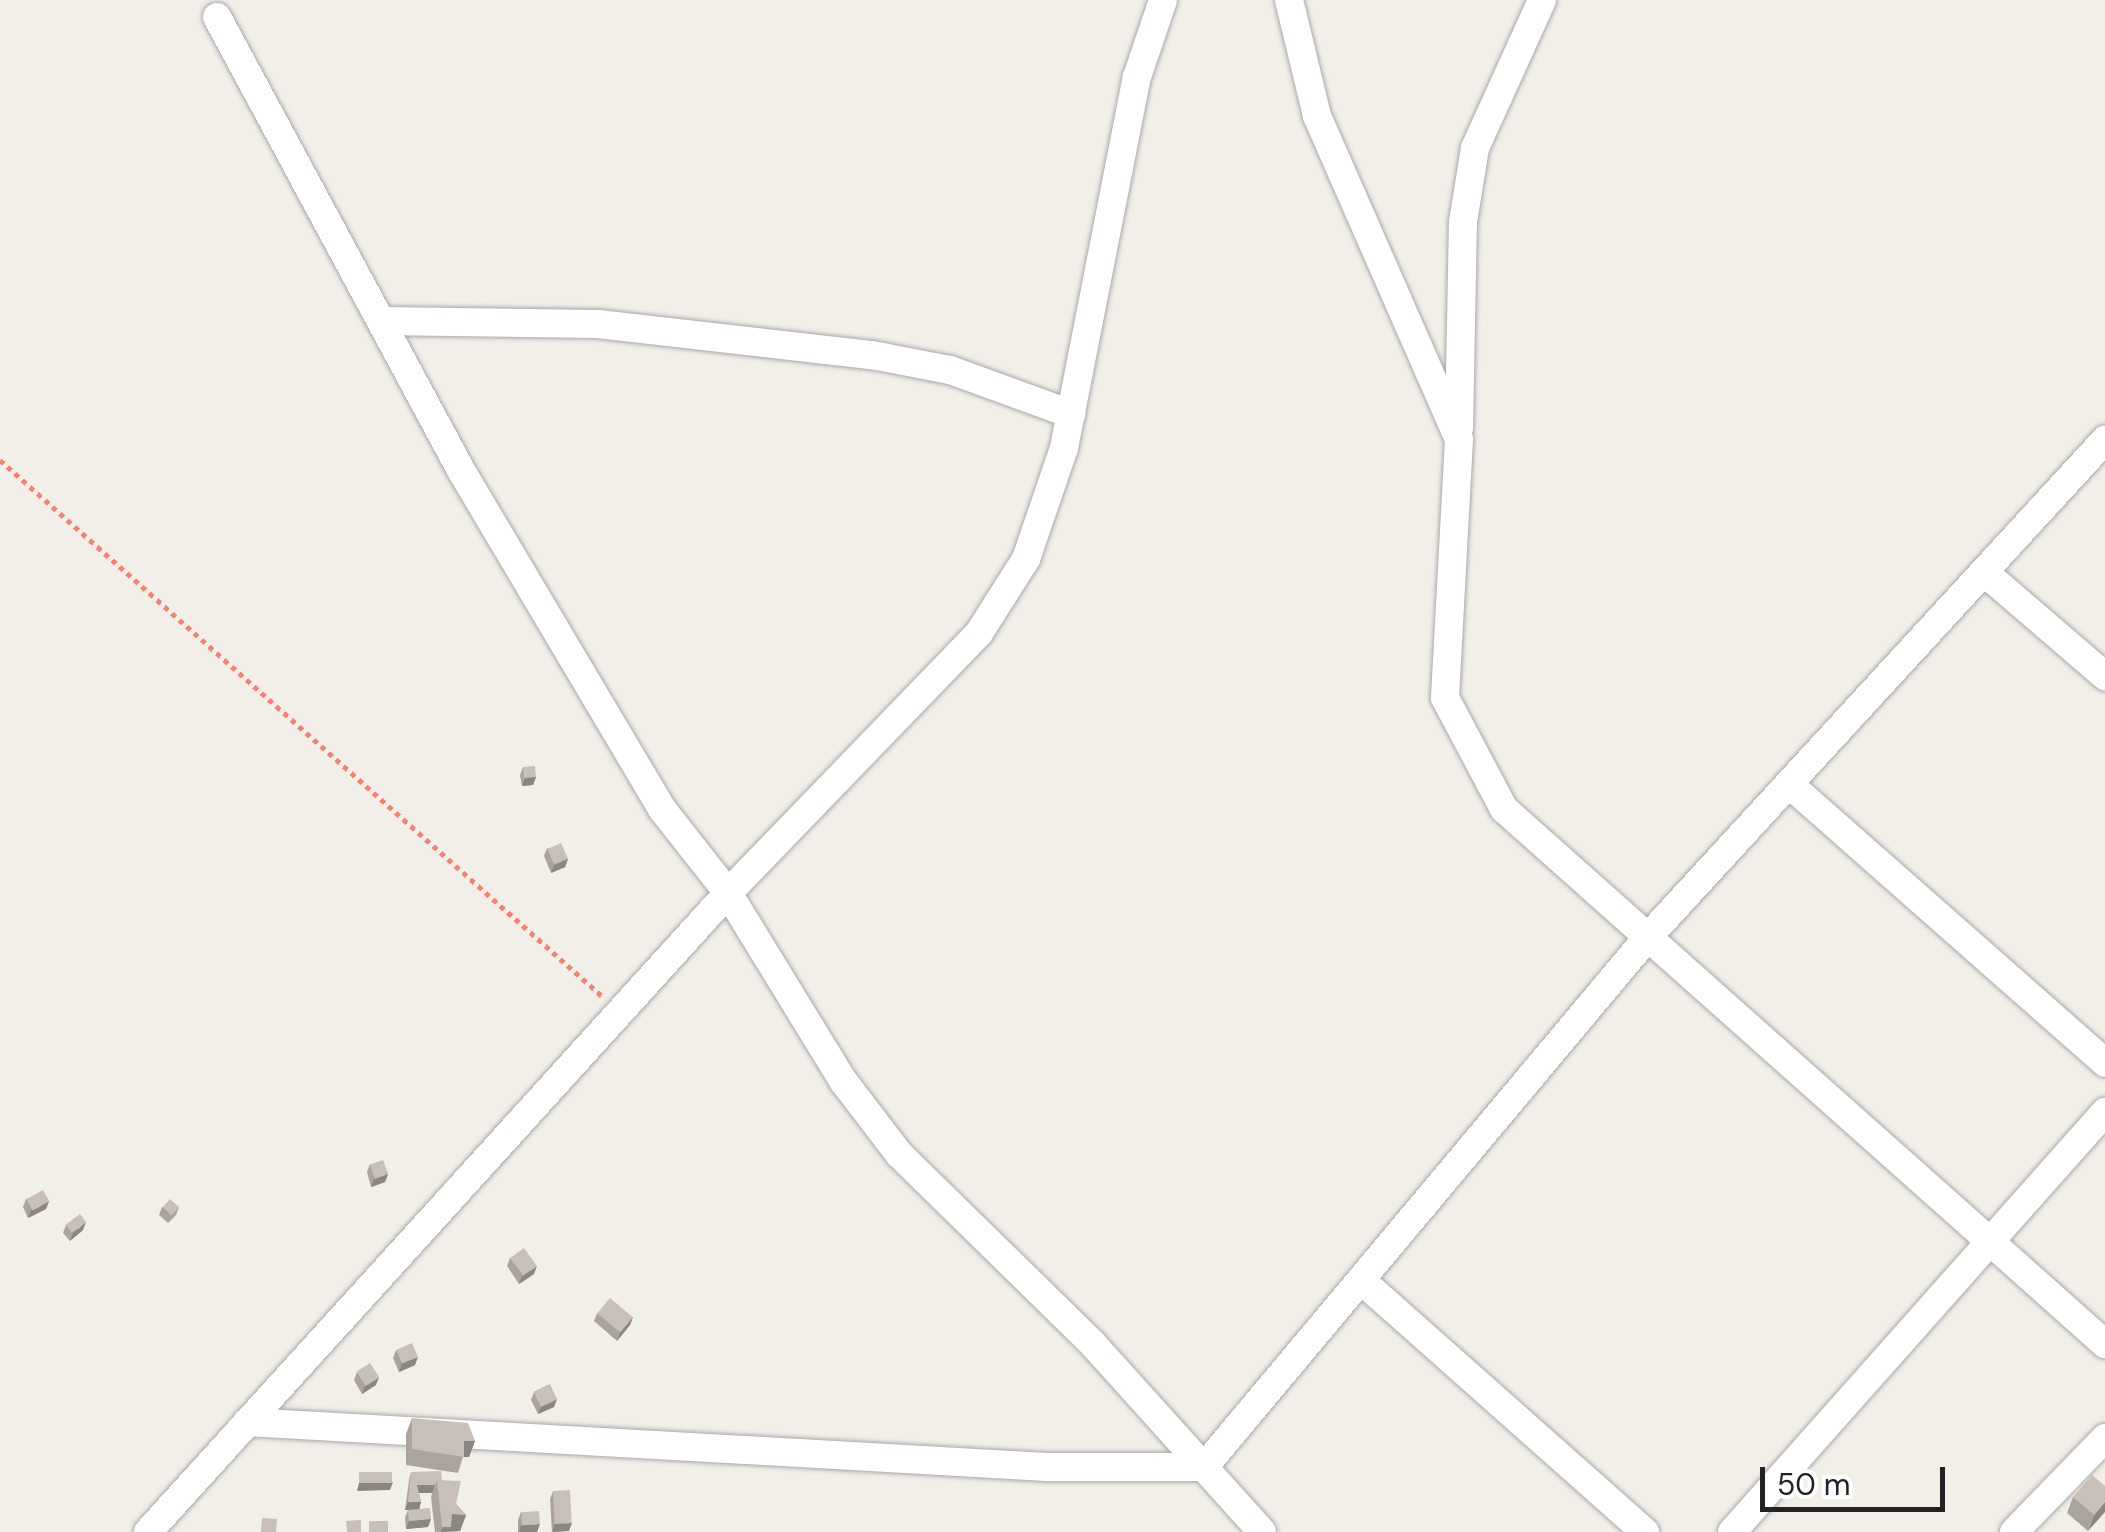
<!DOCTYPE html>
<style>
body{margin:0}
#map{position:relative;width:2105px;height:1532px;overflow:hidden;background:#f2efe9;font-family:"DM Sans",sans-serif}
div>[style]{position:absolute}
.path>*{height:5px;margin-top:-2.5px;transform-origin:0;background:repeating-linear-gradient(90deg,#fa8072 0 5px,transparent 0 10px)}
.roads{filter:drop-shadow(0 0 2px #a9a9a9) drop-shadow(0 0 2px #a9a9a9)}
.minor>*{height:28px;margin:-14px;padding:0 14px;transform-origin:14px;border-radius:14px;background:#fff}
.wall>*{inset:0;background:#aba49e}
.shaded-wall>*{inset:0;background:#8b8681}
.building>*{inset:0;background:#c7bfb8;transform-origin:0 0}
span{translate:-50% -50%;white-space:nowrap;text-align:center;line-height:1.15;-webkit-text-stroke:10px #fff;paint-order:stroke}
.scale{position:absolute;left:1760px;top:1467px;width:185px;height:45px;box-sizing:border-box;border:5px solid #222;border-top:0;padding-left:12px;font-size:30px;line-height:35px;white-space:nowrap;color:#222;-webkit-text-stroke:8px #fff;paint-order:stroke}
</style>
<div id="map">
<div class="path">
<i style="left:0;top:460px;width:807px;rotate:41.69deg"></i>
</div>
<div class="roads">
<div class="minor">
<i style="left:1289px;top:0;width:119px;rotate:76.4deg"></i>
<i style="left:1317px;top:116px;width:353px;rotate:66.3deg"></i>
<i style="left:1459px;top:439px;width:259px;rotate:93.1deg"></i>
<i style="left:1445px;top:698px;width:126px;rotate:62deg"></i>
<i style="left:1504px;top:809px;width:805px;rotate:41.67deg"></i>
<i style="left:217px;top:17px;width:517px;rotate:61.7deg"></i>
<i style="left:462px;top:472px;width:392px;rotate:59.3deg"></i>
<i style="left:662px;top:809px;width:107px;rotate:51.8deg"></i>
<i style="left:728px;top:893px;width:222px;rotate:58.5deg"></i>
<i style="left:844px;top:1082px;width:91px;rotate:52.6deg"></i>
<i style="left:899px;top:1154px;width:270px;rotate:44.4deg"></i>
<i style="left:1092px;top:1343px;width:254px;rotate:48deg"></i>
<i style="left:381px;top:321px;width:217px;rotate:0.8deg"></i>
<i style="left:598px;top:324px;width:276px;rotate:6.5deg"></i>
<i style="left:872px;top:355px;width:79px;rotate:10.9deg"></i>
<i style="left:950px;top:370px;width:129px;rotate:20deg"></i>
<i style="left:1459px;top:428px;width:206px;rotate:-88.9deg"></i>
<i style="left:1463px;top:222px;width:75px;rotate:-80.8deg"></i>
<i style="left:1475px;top:148px;width:162px;rotate:-65.6deg"></i>
<i style="left:1984px;top:572px;width:160px;rotate:40.7deg"></i>
<i style="left:1789px;top:784px;width:422px;rotate:41.4deg"></i>
<i style="left:1361px;top:1280px;width:380px;rotate:41.6deg"></i>
<i style="left:247px;top:1422px;width:801px;rotate:3.22deg"></i>
<i style="left:1047px;top:1467px;width:157px"></i>
<i style="left:1204px;top:1467px;width:690px;rotate:-50.06deg"></i>
<i style="left:1647px;top:938px;width:677px;rotate:-47.4deg"></i>
<i style="left:148px;top:1532px;width:863px;rotate:-47.77deg"></i>
<i style="left:728px;top:893px;width:361px;rotate:-46deg"></i>
<i style="left:979px;top:633px;width:88px;rotate:-57.6deg"></i>
<i style="left:1026px;top:559px;width:117px;rotate:-71.1deg"></i>
<i style="left:1064px;top:448px;width:378px;rotate:-78.9deg"></i>
<i style="left:1137px;top:77px;width:81px;rotate:-71.3deg"></i>
<i style="left:1732px;top:1532px;width:562px;rotate:-48.39deg"></i>
<i style="left:2014px;top:1532px;width:131px;rotate:-45.9deg"></i>
</div>
</div>
<div class="wall">
<i style="clip-path:polygon(523px 767px,536px 777px,533px 785px,522px 786px,520px 775px)"></i>
<i style="clip-path:polygon(547px 848px,568px 859px,565px 867px,551px 873px,544px 856px)"></i>
<i style="clip-path:polygon(370px 1164px,388px 1174px,385px 1182px,371px 1187px,367px 1172px)"></i>
<i style="clip-path:polygon(26px 1199px,49px 1201px,46px 1209px,28px 1218px,23px 1207px)"></i>
<i style="clip-path:polygon(162px 1207px,179px 1207px,176px 1215px,168px 1223px,159px 1215px)"></i>
<i style="clip-path:polygon(66px 1225px,83px 1230px,70px 1241px,63px 1233px)"></i>
<i style="clip-path:polygon(510px 1258px,534px 1274px,519px 1284px,507px 1266px)"></i>
<i style="clip-path:polygon(597px 1313px,633px 1317px,630px 1325px,617px 1341px,594px 1321px)"></i>
<i style="clip-path:polygon(396px 1350px,415px 1365px,399px 1372px,393px 1358px)"></i>
<i style="clip-path:polygon(357px 1372px,376px 1385px,362px 1394px,354px 1380px)"></i>
<i style="clip-path:polygon(534px 1392px,557px 1399px,554px 1407px,538px 1414px,531px 1400px)"></i>
<i style="clip-path:polygon(412px 1418px,475px 1441px,469px 1457px,463px 1457px,458px 1473px,406px 1465px,406px 1434px)"></i>
<i style="clip-path:polygon(411px 1472px,442px 1480px,456px 1504px,466px 1515px,460px 1531px,435px 1532px,431px 1497px,432px 1493px,419px 1493px,421px 1502px,419px 1508px,431px 1519px,428px 1527px,406px 1529px,405px 1517px,408px 1510px,405px 1510px,409px 1480px)"></i>
<i style="clip-path:polygon(2105px 1486px,2088px 1531px,2067px 1513px,2073px 1497px)"></i>
<i style="clip-path:polygon(553px 1491px,569px 1531px,552px 1532px,550px 1499px)"></i>
<i style="clip-path:polygon(521px 1512px,537px 1532px,518px 1532px,518px 1520px)"></i>
</div>
<div class="shaded-wall">
<i style="clip-path:polygon(536px 777px,533px 785px,522px 786px,525px 778px)"></i>
<i style="clip-path:polygon(568px 859px,565px 867px,551px 873px,554px 865px)"></i>
<i style="clip-path:polygon(388px 1174px,385px 1182px,371px 1187px,374px 1179px)"></i>
<i style="clip-path:polygon(49px 1201px,46px 1209px,28px 1218px,31px 1210px)"></i>
<i style="clip-path:polygon(86px 1222px,83px 1230px,70px 1241px,73px 1233px)"></i>
<i style="clip-path:polygon(537px 1266px,534px 1274px,519px 1284px,522px 1276px)"></i>
<i style="clip-path:polygon(633px 1317px,630px 1325px,617px 1341px,620px 1332px)"></i>
<i style="clip-path:polygon(418px 1357px,415px 1365px,399px 1372px,402px 1363px)"></i>
<i style="clip-path:polygon(379px 1377px,376px 1385px,362px 1394px,365px 1386px)"></i>
<i style="clip-path:polygon(557px 1399px,554px 1407px,538px 1414px,541px 1406px)"></i>
<i style="clip-path:polygon(464px 1441px,475px 1441px,469px 1457px,463px 1457px)"></i>
<i style="clip-path:polygon(393px 1482px,390px 1490px,357px 1491px,359px 1483px)"></i>
<i style="clip-path:polygon(417px 1485px,435px 1485px,432px 1493px,414px 1493px)"></i>
<i style="clip-path:polygon(408px 1502px,421px 1502px,419px 1510px,405px 1510px)"></i>
<i style="clip-path:polygon(2105px 1502px,2105px 1512px,2088px 1531px,2094px 1515px)"></i>
<i style="clip-path:polygon(452px 1514px,466px 1515px,460px 1531px,440px 1532px)"></i>
<i style="clip-path:polygon(431px 1519px,428px 1527px,406px 1529px,409px 1521px)"></i>
<i style="clip-path:polygon(572px 1523px,569px 1531px,552px 1532px,555px 1524px)"></i>
<i style="clip-path:polygon(540px 1524px,537px 1532px,519px 1532px,521px 1525px)"></i>
</div>
<div class="building">
<i style="left:535px;top:766px;width:11px;height:12px;rotate:85deg"></i>
<i style="left:561px;top:843px;width:17px;height:15px;rotate:66deg"></i>
<i style="left:383px;top:1160px;width:15px;height:14px;rotate:70deg"></i>
<i style="left:43px;top:1190px;width:13px;height:19px;rotate:61deg"></i>
<i style="left:170px;top:1199px;width:12px;height:11px;rotate:42deg"></i>
<i style="left:80px;top:1214px;width:10px;height:18px;rotate:53deg"></i>
<i style="left:524px;top:1248px;width:22px;height:17px;rotate:54deg"></i>
<i style="left:610px;top:1298px;width:30px;height:20px;rotate:40deg"></i>
<i style="left:412px;top:1343px;width:15px;height:17px;rotate:67deg"></i>
<i style="left:370px;top:1363px;width:17px;height:16px;rotate:57deg"></i>
<i style="left:550px;top:1384px;width:17px;height:18px;rotate:65deg"></i>
<i style="clip-path:polygon(412px 1418px,468px 1423px,475px 1441px,464px 1441px,464px 1457px,412px 1449px)"></i>
<i style="clip-path:polygon(441px 1471px,442px 1480px,437px 1480px,435px 1485px,417px 1485px,421px 1502px,408px 1502px,411px 1472px)"></i>
<i style="left:359px;top:1472px;width:33px;height:11px"></i>
<i style="clip-path:polygon(2092px 1475px,2105px 1486px,2105px 1502px,2094px 1515px,2073px 1497px)"></i>
<i style="clip-path:polygon(437px 1480px,461px 1481px,456px 1504px,466px 1515px,452px 1514px,451px 1527px,442px 1527px)"></i>
<i style="left:570px;top:1490px;width:33px;height:17px;rotate:87deg"></i>
<i style="left:430px;top:1508px;width:11px;height:22px;rotate:85deg"></i>
<i style="left:539px;top:1511px;width:13px;height:18px;rotate:86deg"></i>
<i style="left:262px;top:1518px;width:15px;height:14px;rotate:4deg"></i>
<i style="clip-path:polygon(361px 1520px,361px 1532px,347px 1532px,346px 1521px)"></i>
<i style="left:369px;top:1521px;width:19px;height:11px"></i>
</div>
<div class="scale">50 m</div>
</div>
